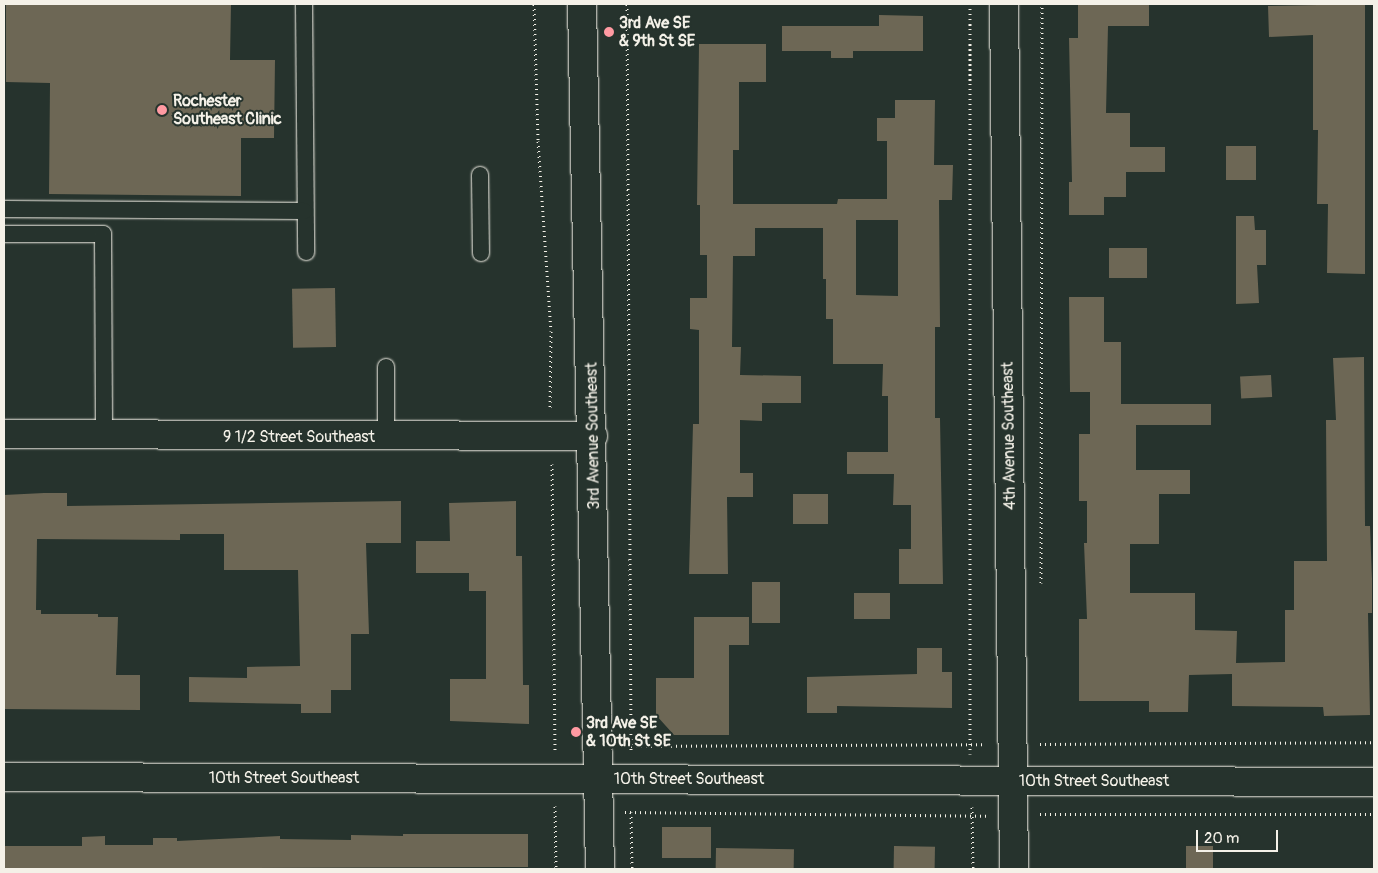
<!DOCTYPE html>
<style>
body{margin:0}
#map{position:relative;width:1378px;height:873px;overflow:hidden;background:#26332d;font-family:Pangolin,sans-serif}
div>[style]{position:absolute}
.building>*{inset:0;background:#6d6755;transform-origin:0 0}
.path>*{height:3px;margin-top:-1.5px;transform-origin:0;background:repeating-linear-gradient(90deg,#f4f1e8 0 1px,transparent 0 5px)}
.roads{filter:drop-shadow(0 0 1px #f4f1e8) drop-shadow(0 0 1px #f4f1e8)}
.service>*{height:16px;margin:-8px;padding:0 8px;transform-origin:8px;border-radius:8px;background:#26332d}
.minor>*{height:28px;margin:-14px;padding:0 14px;transform-origin:14px;border-radius:14px;background:#26332d}
.secondary>*{height:28px;margin:-14px;padding:0 14px;transform-origin:14px;border-radius:14px;background:#26332d}
.dots>*{width:14px;height:14px;translate:-50% -50%;box-sizing:border-box;border:2px solid #26332d;border-radius:50%}
span{translate:-50% -50%;white-space:nowrap;text-align:center;line-height:1.15;-webkit-text-stroke:4px #26332d;paint-order:stroke}
.poi-label{font-size:16px;color:#f4f1e8;font-weight:700}
.left{translate:0 -50%;text-align:left}
.street-label{font-size:16px;color:#f4f1e8}
.frame{position:absolute;inset:0;border:5px solid #f4f1e8;pointer-events:none}
.scale{position:absolute;left:1196px;top:830px;width:82px;height:22px;box-sizing:border-box;border:2px solid #f4f1e8;border-top:0;padding-left:6px;font-size:15px;line-height:18px;white-space:nowrap;color:#f4f1e8;-webkit-text-stroke:4px #26332d;paint-order:stroke}
</style>
<div id="map">
<div class="building">
<i style="clip-path:polygon(6px 4px,231px 4px,230px 60px,275px 60px,274px 138px,241px 138px,241px 196px,49px 194px,50px 83px,6px 82px)"></i>
<i style="clip-path:polygon(1078px 4px,1149px 4px,1149px 26px,1108px 26px,1106px 113px,1130px 113px,1130px 147px,1165px 147px,1165px 172px,1126px 172px,1126px 197px,1104px 197px,1104px 215px,1069px 215px,1069px 182px,1072px 182px,1069px 38px,1078px 38px)"></i>
<i style="clip-path:polygon(1365px 4px,1365px 274px,1327px 273px,1328px 204px,1317px 204px,1318px 130px,1313px 130px,1313px 35px,1269px 37px,1268px 6px)"></i>
<i style="clip-path:polygon(879px 15px,923px 16px,923px 51px,853px 51px,853px 58px,831px 58px,831px 51px,782px 51px,782px 26px,879px 26px)"></i>
<i style="clip-path:polygon(evenodd,699px 44px,766px 44px,766px 82px,739px 82px,739px 150px,733px 150px,733px 204px,837px 204px,838px 199px,887px 199px,887px 141px,877px 141px,877px 118px,895px 118px,895px 100px,935px 100px,934px 165px,953px 165px,952px 200px,939px 200px,940px 327px,935px 327px,935px 418px,940px 418px,943px 584px,899px 584px,899px 549px,911px 549px,911px 505px,893px 505px,894px 474px,847px 474px,847px 452px,888px 452px,888px 396px,882px 396px,883px 364px,833px 364px,833px 319px,826px 319px,826px 279px,823px 279px,823px 228px,755px 228px,755px 256px,733px 256px,732px 347px,741px 347px,740px 375px,801px 376px,801px 403px,762px 403px,762px 421px,740px 420px,740px 473px,753px 473px,753px 497px,727px 497px,728px 574px,689px 574px,693px 424px,699px 424px,699px 330px,690px 329px,690px 298px,707px 298px,707px 255px,700px 255px,700px 205px,697px 205px,699px 44px,856px 220px,898px 220px,898px 296px,856px 295px,856px 220px)"></i>
<i style="left:1226px;top:146px;width:30px;height:34px"></i>
<i style="clip-path:polygon(1236px 216px,1254px 216px,1255px 230px,1266px 230px,1266px 265px,1257px 265px,1259px 303px,1236px 304px)"></i>
<i style="left:1109px;top:248px;width:38px;height:30px"></i>
<i style="left:335px;top:288px;width:59px;height:43px;rotate:89deg"></i>
<i style="clip-path:polygon(1069px 297px,1104px 297px,1104px 342px,1121px 342px,1121px 404px,1211px 404px,1211px 425px,1136px 425px,1136px 470px,1190px 470px,1190px 494px,1159px 494px,1159px 544px,1130px 544px,1130px 593px,1195px 593px,1195px 630px,1237px 631px,1236px 663px,1285px 662px,1285px 610px,1294px 610px,1294px 561px,1327px 561px,1326px 420px,1336px 420px,1333px 358px,1364px 357px,1365px 526px,1370px 526px,1372px 579px,1372px 613px,1368px 613px,1370px 715px,1324px 716px,1323px 707px,1232px 706px,1232px 674px,1189px 675px,1188px 712px,1149px 712px,1149px 701px,1079px 701px,1079px 619px,1087px 619px,1084px 543px,1087px 543px,1087px 501px,1079px 501px,1079px 434px,1090px 434px,1090px 392px,1070px 392px)"></i>
<i style="left:1271px;top:375px;width:22px;height:31px;rotate:87deg"></i>
<i style="clip-path:polygon(44px 493px,67px 493px,67px 506px,401px 501px,401px 543px,366px 543px,369px 634px,351px 634px,351px 690px,331px 690px,331px 713px,301px 713px,301px 704px,189px 702px,189px 677px,247px 678px,247px 667px,300px 666px,298px 570px,224px 570px,224px 534px,180px 534px,180px 540px,37px 539px,36px 610px,41px 610px,41px 614px,98px 614px,98px 617px,118px 617px,116px 675px,140px 675px,140px 710px,4px 709px,4px 495px)"></i>
<i style="left:793px;top:494px;width:35px;height:30px"></i>
<i style="clip-path:polygon(516px 501px,516px 556px,522px 556px,523px 685px,529px 685px,529px 724px,450px 721px,450px 679px,486px 679px,486px 591px,469px 591px,469px 573px,416px 573px,416px 541px,450px 541px,449px 503px)"></i>
<i style="left:752px;top:582px;width:28px;height:41px"></i>
<i style="left:854px;top:593px;width:36px;height:26px"></i>
<i style="clip-path:polygon(694px 617px,749px 617px,749px 645px,729px 645px,729px 735px,674px 735px,656px 715px,656px 678px,694px 678px)"></i>
<i style="clip-path:polygon(917px 648px,942px 648px,942px 672px,952px 672px,952px 708px,837px 706px,837px 713px,807px 713px,807px 677px,917px 674px)"></i>
<i style="left:662px;top:827px;width:49px;height:31px"></i>
<i style="clip-path:polygon(403px 834px,528px 834px,528px 867px,4px 869px,4px 846px,82px 846px,82px 837px,105px 836px,105px 845px,153px 845px,153px 838px,177px 838px,177px 841px,280px 836px,280px 839px,351px 840px,351px 835px,403px 836px)"></i>
<i style="left:894px;top:846px;width:41px;height:23px;rotate:1deg"></i>
<i style="left:1186px;top:846px;width:27px;height:23px"></i>
<i style="left:716px;top:848px;width:78px;height:21px;rotate:1deg"></i>
</div>
<div class="path">
<i style="left:534px;top:4px;width:137px;rotate:88.3deg"></i>
<i style="left:538px;top:141px;width:190px;rotate:86.1deg"></i>
<i style="left:551px;top:331px;width:77px;rotate:90.7deg"></i>
<i style="left:627px;top:4px;width:749px;rotate:89.69deg"></i>
<i style="left:970px;top:4px;width:750px;rotate:90deg"></i>
<i style="left:552px;top:464px;width:289px;rotate:89.4deg"></i>
<i style="left:1041px;top:583px;width:579px;rotate:-89.9deg"></i>
<i style="left:1040px;top:744px;width:334px;rotate:-0.3deg"></i>
<i style="left:631px;top:746px;width:355px;rotate:-0.3deg"></i>
<i style="left:555px;top:806px;width:63px;rotate:89.1deg"></i>
<i style="left:972px;top:807px;width:62px;rotate:89.1deg"></i>
<i style="left:625px;top:812px;width:361px;rotate:0.6deg"></i>
<i style="left:631px;top:812px;width:57px;rotate:89deg"></i>
<i style="left:1040px;top:814px;width:334px"></i>
</div>
<div class="roads">
<div class="service">
<i style="left:304px;top:4px;width:248px;rotate:89.5deg"></i>
<i style="left:480px;top:175px;width:78px;rotate:89.3deg"></i>
<i style="left:4px;top:209px;width:300px;rotate:0.4deg"></i>
<i style="left:4px;top:234px;width:99px"></i>
<i style="left:103px;top:234px;width:201px;rotate:89.7deg"></i>
<i style="left:386px;top:367px;width:70px;rotate:90deg"></i>
</div>
<div class="minor">
<i style="left:1004px;top:4px;width:865px;rotate:89.34deg"></i>
<i style="left:4px;top:434px;width:589px;rotate:0.19deg"></i>
<i style="left:4px;top:777px;width:1370px;rotate:0.21deg"></i>
</div>
<div class="secondary">
<i style="left:582px;top:4px;width:865px;rotate:88.81deg"></i>
</div>
</div>
<div class="dots">
<i style="left:609px;top:32px;background:#ff9aa2"></i>
<i style="left:162px;top:110px;background:#ff9aa2"></i>
<i style="left:576px;top:732px;background:#ff9aa2"></i>
</div>
<div class="poi-label">
<span class="left" style="left:619px;top:32px">3rd Ave SE<br>&amp; 9th St SE</span>
<span class="left" style="left:173px;top:110px">Rochester<br>Southeast Clinic</span>
<span class="left" style="left:586px;top:732px">3rd Ave SE<br>&amp; 10th St SE</span>
</div>
<div class="street-label">
<span style="left:593px;top:436px;rotate:-91deg">3rd Avenue Southeast</span>
<span style="left:1009px;top:436px;rotate:-91deg">4th Avenue Southeast</span>
<span style="left:299px;top:437px">9 1/2 Street Southeast</span>
<span style="left:284px;top:778px">10th Street Southeast</span>
<span style="left:689px;top:779px">10th Street Southeast</span>
<span style="left:1094px;top:781px">10th Street Southeast</span>
</div>
<div class="frame"></div>
<div class="scale">20 m</div>
</div>
